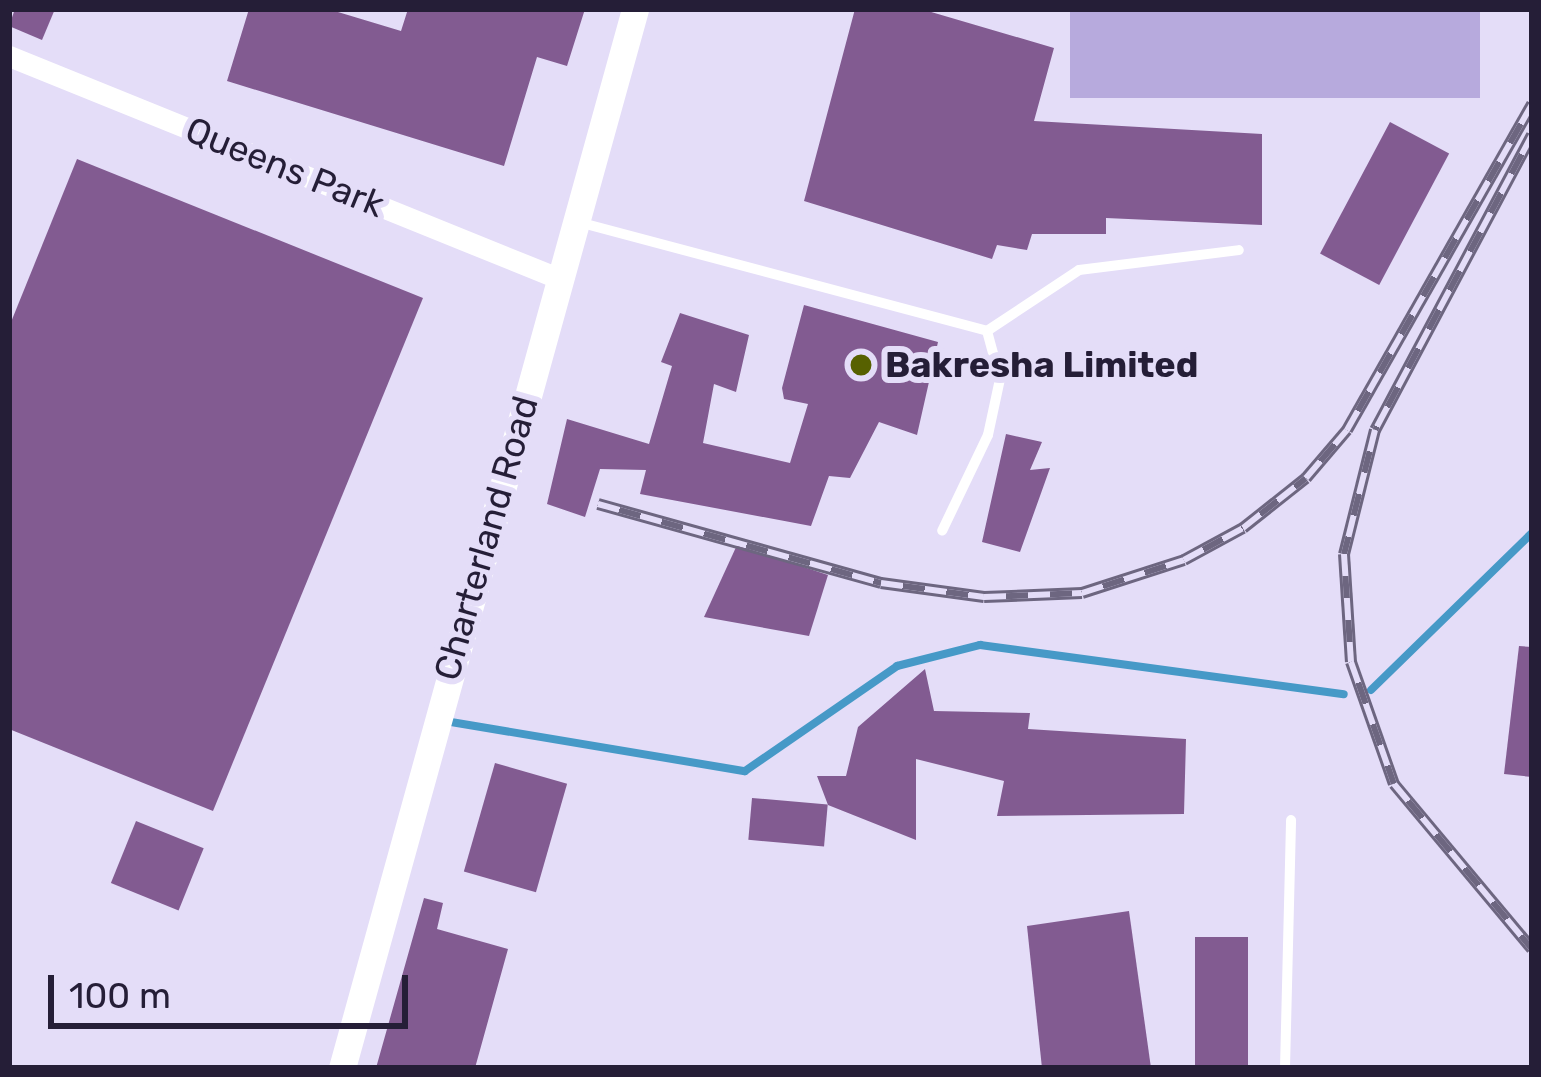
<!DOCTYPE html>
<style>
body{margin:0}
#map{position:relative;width:1541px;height:1077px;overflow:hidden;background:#e4ddf8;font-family:Rubik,sans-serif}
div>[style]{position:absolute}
.green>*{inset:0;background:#b7aadd;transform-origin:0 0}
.stream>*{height:8px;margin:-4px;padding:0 4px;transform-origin:4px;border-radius:4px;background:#4699c7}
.building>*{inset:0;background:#825b91;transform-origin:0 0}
.service>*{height:10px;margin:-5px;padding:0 5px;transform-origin:5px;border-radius:5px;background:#fff}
.minor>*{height:21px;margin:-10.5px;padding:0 10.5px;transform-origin:10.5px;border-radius:10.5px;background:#fff}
.tertiary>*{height:27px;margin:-13.5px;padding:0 13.5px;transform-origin:13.5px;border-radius:13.5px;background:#fff}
.rail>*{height:12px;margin-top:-6px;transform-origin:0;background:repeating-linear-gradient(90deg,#e4ddf8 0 22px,#6d6680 0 44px);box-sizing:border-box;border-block:3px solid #6d6680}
.dots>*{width:33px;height:33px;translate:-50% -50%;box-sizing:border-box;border:6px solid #e4ddf8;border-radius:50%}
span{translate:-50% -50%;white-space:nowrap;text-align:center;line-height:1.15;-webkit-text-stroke:12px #e4ddf8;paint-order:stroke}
.street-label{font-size:36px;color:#251e37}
.poi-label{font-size:36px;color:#251e37;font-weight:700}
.left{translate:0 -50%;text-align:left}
.frame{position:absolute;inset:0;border:12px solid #251e37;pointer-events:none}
.scale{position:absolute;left:48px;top:975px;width:360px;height:54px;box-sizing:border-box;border:6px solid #251e37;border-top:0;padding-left:15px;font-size:36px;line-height:42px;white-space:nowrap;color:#251e37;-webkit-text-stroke:9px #e4ddf8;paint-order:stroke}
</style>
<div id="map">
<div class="green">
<i style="left:1070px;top:9px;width:410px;height:89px"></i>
</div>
<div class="stream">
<i style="left:1371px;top:690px;width:225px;rotate:-44.3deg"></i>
<i style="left:451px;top:722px;width:298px;rotate:9.5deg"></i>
<i style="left:745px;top:771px;width:185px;rotate:-34.6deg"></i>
<i style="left:897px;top:666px;width:86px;rotate:-14.2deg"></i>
<i style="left:980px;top:645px;width:367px;rotate:7.7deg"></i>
</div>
<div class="building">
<i style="clip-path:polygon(15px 9px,55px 9px,42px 40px,9px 26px)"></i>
<i style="clip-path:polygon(249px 9px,328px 9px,401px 31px,408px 9px,585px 9px,567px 66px,537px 57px,504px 166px,227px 81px)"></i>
<i style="clip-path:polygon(855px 9px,921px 9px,1054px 48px,1034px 121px,1262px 134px,1262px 225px,1106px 218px,1106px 234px,1032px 234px,1027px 250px,997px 245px,992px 259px,804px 201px)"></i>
<i style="left:1390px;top:122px;width:67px;height:149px;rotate:28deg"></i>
<i style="clip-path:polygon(77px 159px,423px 298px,213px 811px,9px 729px,9px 327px)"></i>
<i style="clip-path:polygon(804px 305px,938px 342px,917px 435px,879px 422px,850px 478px,829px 476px,811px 526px,640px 494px,646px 470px,600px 469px,585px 517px,547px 504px,567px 419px,649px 444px,672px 366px,661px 362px,680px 313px,749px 335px,736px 392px,714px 384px,703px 443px,790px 463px,808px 404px,784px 399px,782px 388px)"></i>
<i style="clip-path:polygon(1006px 434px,1042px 442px,1030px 470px,1050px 468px,1020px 552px,982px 542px)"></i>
<i style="clip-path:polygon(737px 545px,828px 575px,809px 636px,704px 617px)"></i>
<i style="clip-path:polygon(1519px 646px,1532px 647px,1532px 777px,1504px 774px)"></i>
<i style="clip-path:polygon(925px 669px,934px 711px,1030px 713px,1028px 729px,1186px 739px,1184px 814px,997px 816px,1004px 781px,916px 759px,916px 840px,828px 805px,817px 776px,846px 776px,858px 727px)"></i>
<i style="left:495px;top:763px;width:75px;height:113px;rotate:16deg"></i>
<i style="left:752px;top:798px;width:76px;height:42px;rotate:5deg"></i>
<i style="left:136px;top:821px;width:73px;height:67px;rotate:22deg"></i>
<i style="clip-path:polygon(424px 898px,443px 903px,437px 929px,508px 949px,475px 1068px,376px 1068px)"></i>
<i style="clip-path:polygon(1129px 911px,1151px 1068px,1042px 1068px,1027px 926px)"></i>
<i style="left:1195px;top:937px;width:53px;height:131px"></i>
</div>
<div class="service">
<i style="left:582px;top:223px;width:419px;rotate:14.9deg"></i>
<i style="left:987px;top:331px;width:50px;rotate:74.8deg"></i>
<i style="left:1000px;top:379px;width:57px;rotate:102.1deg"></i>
<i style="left:988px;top:435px;width:106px;rotate:115.6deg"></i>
<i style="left:987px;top:331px;width:110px;rotate:-33.5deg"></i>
<i style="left:1079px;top:270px;width:161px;rotate:-7.1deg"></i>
<i style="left:1285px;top:1068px;width:248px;rotate:-88.6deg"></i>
</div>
<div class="minor">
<i style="left:9px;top:56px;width:594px;rotate:22.03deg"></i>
</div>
<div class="tertiary">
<i style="left:342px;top:1068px;width:1099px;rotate:-74.53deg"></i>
</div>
<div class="rail">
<i style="left:1532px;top:135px;width:334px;rotate:118deg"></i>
<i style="left:1375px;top:430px;width:128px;rotate:104deg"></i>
<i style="left:1344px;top:554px;width:108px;rotate:86.3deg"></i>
<i style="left:1351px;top:662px;width:129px;rotate:70.6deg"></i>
<i style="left:1394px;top:784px;width:215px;rotate:50.1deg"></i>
<i style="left:598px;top:504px;width:294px;rotate:15.6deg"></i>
<i style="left:881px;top:583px;width:104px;rotate:7.7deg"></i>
<i style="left:984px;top:597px;width:98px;rotate:-2.3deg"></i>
<i style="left:1082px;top:593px;width:107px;rotate:-17.9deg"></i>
<i style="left:1184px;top:560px;width:67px;rotate:-28.5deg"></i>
<i style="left:1243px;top:528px;width:80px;rotate:-38.4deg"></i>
<i style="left:1306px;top:478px;width:63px;rotate:-49.5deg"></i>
<i style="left:1347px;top:430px;width:375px;rotate:-60.4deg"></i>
</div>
<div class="dots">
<i style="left:861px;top:365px;background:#576100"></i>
</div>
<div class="street-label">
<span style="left:285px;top:167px;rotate:22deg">Queens Park</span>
<span style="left:486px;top:538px;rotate:-74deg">Charterland Road</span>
</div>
<div class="poi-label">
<span class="left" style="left:885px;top:365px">Bakresha Limited</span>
</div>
<div class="frame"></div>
<div class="scale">100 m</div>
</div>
